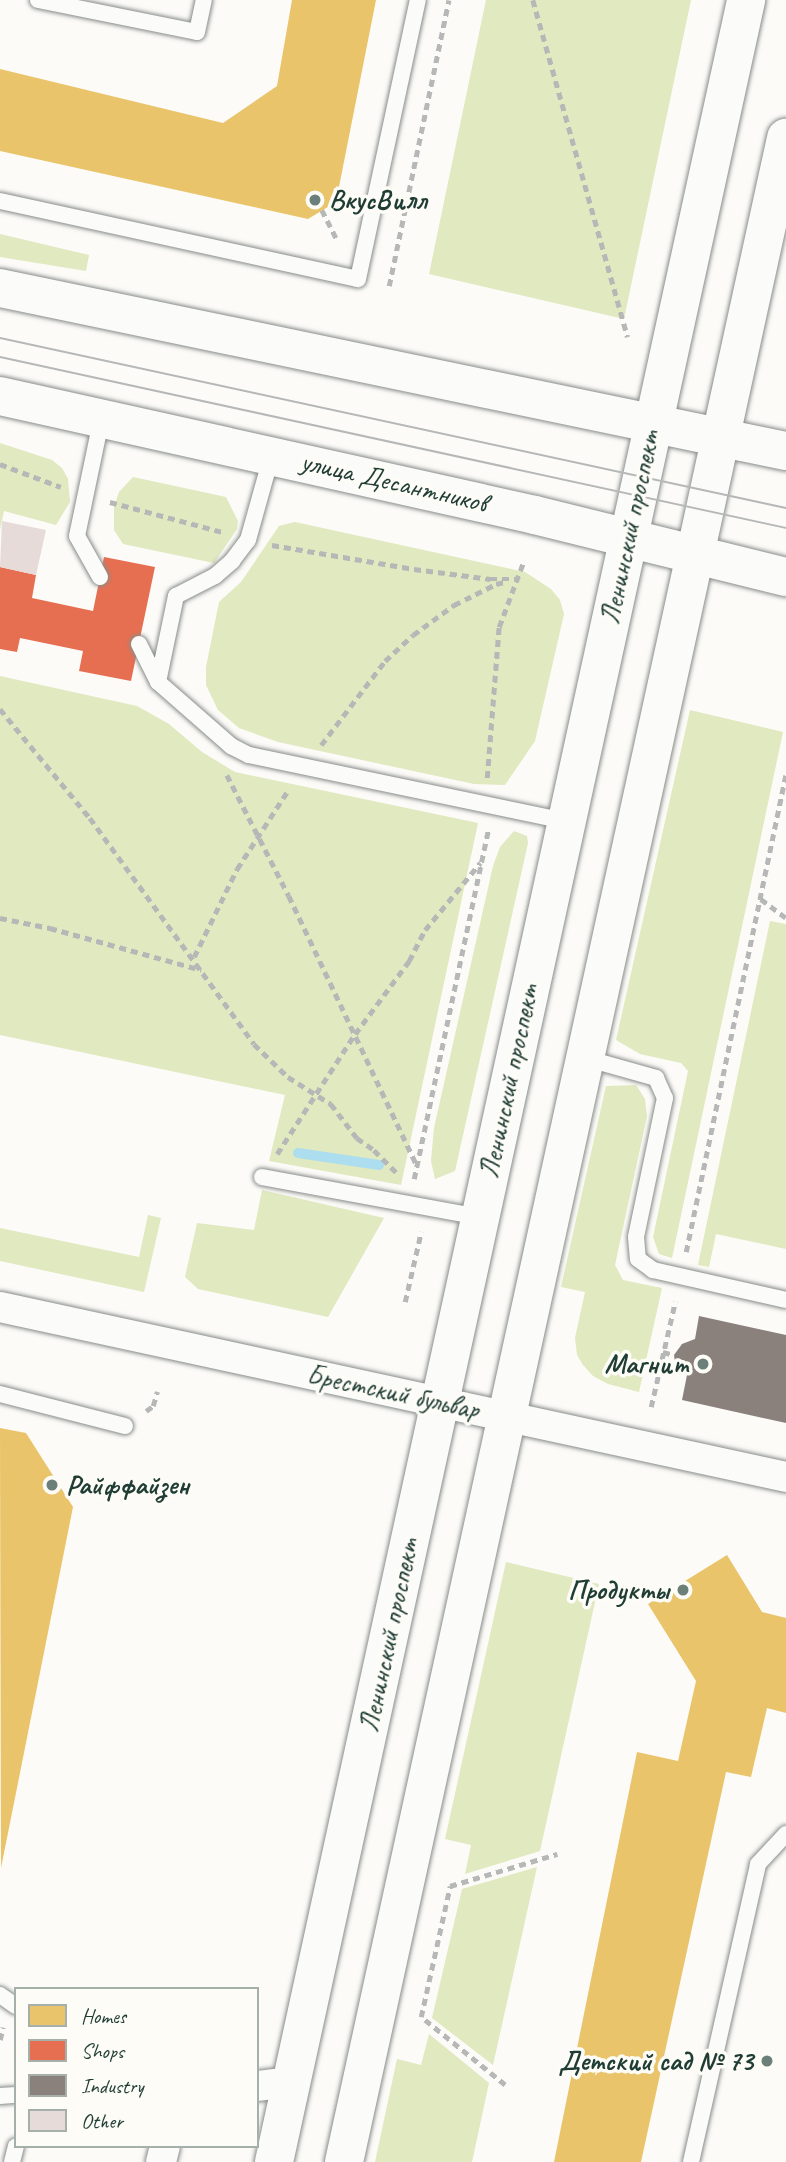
<!DOCTYPE html>
<meta charset="utf-8">
<style>
body{margin:0}
#map{position:relative;width:786px;height:2162px;overflow:hidden;background:#fcfbf8;font-family:Caveat,sans-serif}
div>[style]{position:absolute}
.green>*{inset:0;background:#e0e9bf}
.homes>*{inset:0;background:#e9c46a}
.shops>*{inset:0;background:#e76f51}
.industry>*{inset:0;background:#8a817c}
.stream>*{height:10px;margin:-5px;padding:0 5px;transform-origin:5px;border-radius:5px;background:#addef0}
.building>*{inset:0;background:#e6dbd8}
.path>*{height:4.5px;margin-top:-2.25px;transform-origin:0;background:repeating-linear-gradient(90deg,#b5b8b6 0 7px,transparent 0 12px)}
.roads{filter:drop-shadow(0 0 2px #888d8a) drop-shadow(0 0 2px #888d8a)}
.lane>*{height:16px;margin:-8px;padding:0 8px;transform-origin:8px;border-radius:8px;background:#fbfbf9}
.street>*{height:30px;margin:-15px;padding:0 15px;transform-origin:15px;border-radius:15px;background:#fbfbf9}
.secondary>*{height:38px;margin:-19px;padding:0 19px;transform-origin:19px;border-radius:19px;background:#fbfbf9}
.tram>*{height:2px;margin:-1px;padding:0 1px;transform-origin:1px;border-radius:1px;background:#b5b8b6}
.dots>*{width:19px;height:19px;translate:-50% -50%;box-sizing:border-box;border:4px solid #fdfcf7;border-radius:50%}
span{translate:-50% -50%;white-space:nowrap;text-align:center;line-height:1.15;-webkit-text-stroke:7px #fdfcf7;paint-order:stroke}
.poi-label{font-size:28px;color:#1f3d34;font-weight:700}
.left{translate:0 -50%;text-align:left}
.right{translate:-100% -50%;text-align:right}
.street-label{font-size:28px;color:#1f3d34}
.legend{position:absolute;left:14px;top:1987px;width:245px;height:161px;box-sizing:border-box;background:#fdfcf7;border:2px solid #a4b0a9;margin:0;padding:9px 12px;list-style:none;font-size:21px;color:#1f3d34}
.legend li{display:flex;align-items:center;gap:14px;height:35px}
.legend b{width:35px;border:2px solid #a4b0a9}
</style>
<div id="map">
<div class="green">
<i style="clip-path:polygon(486px 0,691px 0,624px 319px,429px 274px)"></i>
<i style="clip-path:polygon(0 234px,89px 255px,86px 271px,0 257px)"></i>
<i style="clip-path:polygon(0 443px,52px 460px,62px 468px,68px 479px,70px 502px,56px 525px,4px 511px,0 530px)"></i>
<i style="clip-path:polygon(133px 477px,226px 497px,238px 521px,237px 529px,214px 563px,123px 544px,114px 530px,114px 507px,119px 492px)"></i>
<i style="clip-path:polygon(295px 522px,525px 572px,551px 589px,560px 600px,564px 614px,535px 741px,505px 785px,474px 784px,278px 742px,239px 728px,218px 710px,206px 685px,206px 667px,219px 602px,241px 582px,279px 526px)"></i>
<i style="clip-path:polygon(0 676px,137px 706px,169px 724px,202px 752px,235px 772px,478px 823px,401px 1185px,269px 1161px,285px 1095px,0 1035px)"></i>
<i style="clip-path:polygon(690px 710px,783px 732px,672px 1258px,659px 1254px,653px 1237px,688px 1071px,681px 1063px,640px 1054px,616px 1040px)"></i>
<i style="clip-path:polygon(514px 831px,527px 836px,528px 843px,455px 1171px,435px 1179px,431px 1161px,434px 1128px,493px 866px,500px 847px)"></i>
<i style="clip-path:polygon(770px 921px,786px 924px,786px 1249px,716px 1234px,709px 1267px,698px 1265px)"></i>
<i style="clip-path:polygon(636px 1085px,645px 1099px,647px 1116px,615px 1265px,623px 1280px,662px 1288px,639px 1392px,608px 1384px,593px 1376px,583px 1365px,577px 1355px,575px 1338px,585px 1292px,561px 1287px,606px 1086px)"></i>
<i style="clip-path:polygon(262px 1190px,384px 1218px,328px 1317px,198px 1289px,185px 1277px,197px 1223px,254px 1230px)"></i>
<i style="clip-path:polygon(148px 1215px,161px 1218px,144px 1292px,0 1261px,0 1228px,139px 1257px)"></i>
<i style="clip-path:polygon(506px 1562px,599px 1584px,540px 1851px,465px 1874px,471px 1845px,445px 1839px)"></i>
<i style="clip-path:polygon(537px 1867px,493px 2065px,432px 2018px,462px 1889px)"></i>
<i style="clip-path:polygon(429px 2034px,489px 2083px,472px 2162px,375px 2162px,397px 2059px,421px 2065px)"></i>
</div>
<div class="homes">
<i style="clip-path:polygon(292px 0,376px 0,336px 202px,308px 219px,0 151px,0 69px,223px 123px,277px 86px)"></i>
<i style="clip-path:polygon(0 1428px,26px 1433px,73px 1507px,1px 1868px)"></i>
<i style="clip-path:polygon(727px 1555px,762px 1612px,786px 1618px,786px 1713px,767px 1708px,751px 1777px,726px 1772px,641px 2162px,554px 2162px,637px 1752px,678px 1761px,696px 1681px,648px 1604px)"></i>
</div>
<div class="shops">
<i style="clip-path:polygon(104px 557px,155px 567px,131px 681px,79px 671px,83px 651px,20px 638px,17px 652px,0 649px,0 567px,36px 575px,32px 598px,93px 611px)"></i>
</div>
<div class="industry">
<i style="clip-path:polygon(699px 1316px,786px 1335px,786px 1423px,682px 1400px,687px 1375px,676px 1369px,674px 1355px,682px 1344px,695px 1339px)"></i>
</div>
<div class="stream">
<i style="left:298px;top:1153px;width:82px;rotate:8.4deg"></i>
</div>
<div class="building">
<i style="clip-path:polygon(2px 521px,46px 530px,36px 575px,0 567px)"></i>
</div>
<div class="path">
<i style="left:533px;top:0;width:350px;rotate:74.3deg"></i>
<i style="left:322px;top:210px;width:35px;rotate:63deg"></i>
<i style="left:389px;top:286px;width:292px;rotate:-78.2deg"></i>
<i style="left:0;top:464px;width:65px;rotate:20.7deg"></i>
<i style="left:110px;top:502px;width:117px;rotate:14.9deg"></i>
<i style="left:272px;top:545px;width:144px;rotate:9.6deg"></i>
<i style="left:414px;top:569px;width:77px;rotate:7.5deg"></i>
<i style="left:490px;top:579px;width:27px"></i>
<i style="left:0;top:709px;width:141px;rotate:50.5deg"></i>
<i style="left:90px;top:818px;width:279px;rotate:54deg"></i>
<i style="left:254px;top:1044px;width:47px;rotate:44.1deg"></i>
<i style="left:288px;top:1077px;width:51px;rotate:32.1deg"></i>
<i style="left:331px;top:1104px;width:43px;rotate:52.6deg"></i>
<i style="left:357px;top:1138px;width:21px;rotate:35deg"></i>
<i style="left:374px;top:1150px;width:34px;rotate:45deg"></i>
<i style="left:321px;top:745px;width:106px;rotate:-52.7deg"></i>
<i style="left:385px;top:661px;width:38px;rotate:-43deg"></i>
<i style="left:413px;top:635px;width:51px;rotate:-36.2deg"></i>
<i style="left:454px;top:605px;width:47px;rotate:-26.6deg"></i>
<i style="left:496px;top:584px;width:12px;rotate:-14deg"></i>
<i style="left:227px;top:775px;width:136px;rotate:62.9deg"></i>
<i style="left:289px;top:896px;width:297px;rotate:64.6deg"></i>
<i style="left:487px;top:778px;width:151px;rotate:-85.5deg"></i>
<i style="left:499px;top:627px;width:68px;rotate:-69.4deg"></i>
<i style="left:761px;top:899px;width:31px;rotate:37deg"></i>
<i style="left:0;top:918px;width:51px;rotate:11.3deg"></i>
<i style="left:50px;top:928px;width:157px;rotate:15.5deg"></i>
<i style="left:194px;top:957px;width:98px;rotate:-64deg"></i>
<i style="left:237px;top:869px;width:95px;rotate:-57deg"></i>
<i style="left:277px;top:1154px;width:143px;rotate:-57deg"></i>
<i style="left:355px;top:1034px;width:91px;rotate:-53.5deg"></i>
<i style="left:409px;top:961px;width:35px;rotate:-63deg"></i>
<i style="left:425px;top:930px;width:87px;rotate:-50.6deg"></i>
<i style="left:414px;top:1179px;width:356px;rotate:-78deg"></i>
<i style="left:686px;top:1252px;width:487px;rotate:-78.2deg"></i>
<i style="left:405px;top:1302px;width:72px;rotate:-77.1deg"></i>
<i style="left:663px;top:1352px;width:11px;rotate:15deg"></i>
<i style="left:651px;top:1407px;width:108px;rotate:-77.1deg"></i>
<i style="left:146px;top:1411px;width:9px;rotate:-36deg"></i>
<i style="left:153px;top:1406px;width:15px;rotate:-74deg"></i>
<i style="left:0;top:2040px;width:13px;rotate:-77deg"></i>
<i style="left:505px;top:2085px;width:108px;rotate:-141deg"></i>
<i style="left:421px;top:2017px;width:134px;rotate:-77.5deg"></i>
<i style="left:450px;top:1886px;width:112px;rotate:-16.7deg"></i>
</div>
<div class="roads">
<div class="lane">
<i style="left:38px;top:0;width:162px;rotate:11.4deg"></i>
<i style="left:197px;top:32px;width:33px;rotate:-78deg"></i>
<i style="left:0;top:201px;width:366px;rotate:12.3deg"></i>
<i style="left:358px;top:279px;width:285px;rotate:-77.9deg"></i>
<i style="left:100px;top:577px;width:47px;rotate:-119.3deg"></i>
<i style="left:77px;top:536px;width:123px;rotate:-78.2deg"></i>
<i style="left:139px;top:644px;width:42px;rotate:63.4deg"></i>
<i style="left:158px;top:682px;width:97px;rotate:41.2deg"></i>
<i style="left:231px;top:746px;width:20px;rotate:27deg"></i>
<i style="left:249px;top:755px;width:324px;rotate:11.8deg"></i>
<i style="left:158px;top:682px;width:88px;rotate:-78.2deg"></i>
<i style="left:176px;top:596px;width:44px;rotate:-27.1deg"></i>
<i style="left:215px;top:576px;width:23px;rotate:-41deg"></i>
<i style="left:232px;top:561px;width:26px;rotate:-53deg"></i>
<i style="left:248px;top:540px;width:89px;rotate:-74.4deg"></i>
<i style="left:585px;top:1058px;width:74px;rotate:15.7deg"></i>
<i style="left:656px;top:1078px;width:22px;rotate:66deg"></i>
<i style="left:665px;top:1098px;width:142px;rotate:101.8deg"></i>
<i style="left:636px;top:1237px;width:22px;rotate:85deg"></i>
<i style="left:638px;top:1259px;width:19px;rotate:36deg"></i>
<i style="left:653px;top:1270px;width:136px;rotate:12.7deg"></i>
<i style="left:262px;top:1177px;width:222px;rotate:10.4deg"></i>
<i style="left:0;top:1394px;width:129px;rotate:14.4deg"></i>
<i style="left:0;top:1995px;width:19px;rotate:35deg"></i>
<i style="left:0;top:2096px;width:16px;rotate:-4deg"></i>
<i style="left:12px;top:2162px;width:16px;rotate:-76deg"></i>
<i style="left:691px;top:2162px;width:305px;rotate:-77.3deg"></i>
<i style="left:758px;top:1864px;width:41px;rotate:-47deg"></i>
</div>
<div class="street">
<i style="left:0;top:1307px;width:804px;rotate:12.2deg"></i>
<i style="left:257px;top:2086px;width:34px;rotate:-7deg"></i>
<i style="left:161px;top:2162px;width:16px;rotate:-76deg"></i>
</div>
<div class="secondary">
<i style="left:0;top:288px;width:803px;rotate:11.72deg"></i>
<i style="left:0;top:396px;width:548px;rotate:12.54deg"></i>
<i style="left:535px;top:515px;width:259px;rotate:13.9deg"></i>
<i style="left:274px;top:2162px;width:2213px;rotate:-77.68deg"></i>
<i style="left:344px;top:2162px;width:2072px;rotate:-77.68deg"></i>
</div>
</div>
<div class="tram">
<i style="left:0;top:338px;width:804px;rotate:12.2deg"></i>
<i style="left:0;top:357px;width:804px;rotate:12.27deg"></i>
</div>
<div class="dots">
<i style="left:315px;top:200px;background:#6c8079"></i>
<i style="left:703px;top:1364px;background:#6c8079"></i>
<i style="left:52px;top:1485px;background:#6c8079"></i>
<i style="left:683px;top:1590px;background:#6c8079"></i>
<i style="left:767px;top:2061px;background:#6c8079"></i>
</div>
<div class="poi-label">
<span class="left" style="left:329px;top:200px">ВкусВилл</span>
<span class="right" style="left:689px;top:1364px">Магнит</span>
<span class="left" style="left:66px;top:1485px">Райффайзен</span>
<span class="right" style="left:669px;top:1590px">Продукты</span>
<span class="right" style="left:753px;top:2061px">Детский сад № 73</span>
</div>
<div class="street-label">
<span style="left:394px;top:482px;rotate:13deg">улица Десантников</span>
<span style="left:630px;top:527px;rotate:-78deg">Ленинский проспект</span>
<span style="left:509px;top:1081px;rotate:-78deg">Ленинский проспект</span>
<span style="left:393px;top:1392px;rotate:12deg">Брестский бульвар</span>
<span style="left:389px;top:1635px;rotate:-78deg">Ленинский проспект</span>
</div>
<ul class="legend">
<li><b style="height:19px;background:#e9c46a"></b>Homes</li>
<li><b style="height:19px;background:#e76f51"></b>Shops</li>
<li><b style="height:19px;background:#8a817c"></b>Industry</li>
<li><b style="height:19px;background:#e6dbd8"></b>Other</li>
</ul>
</div>
